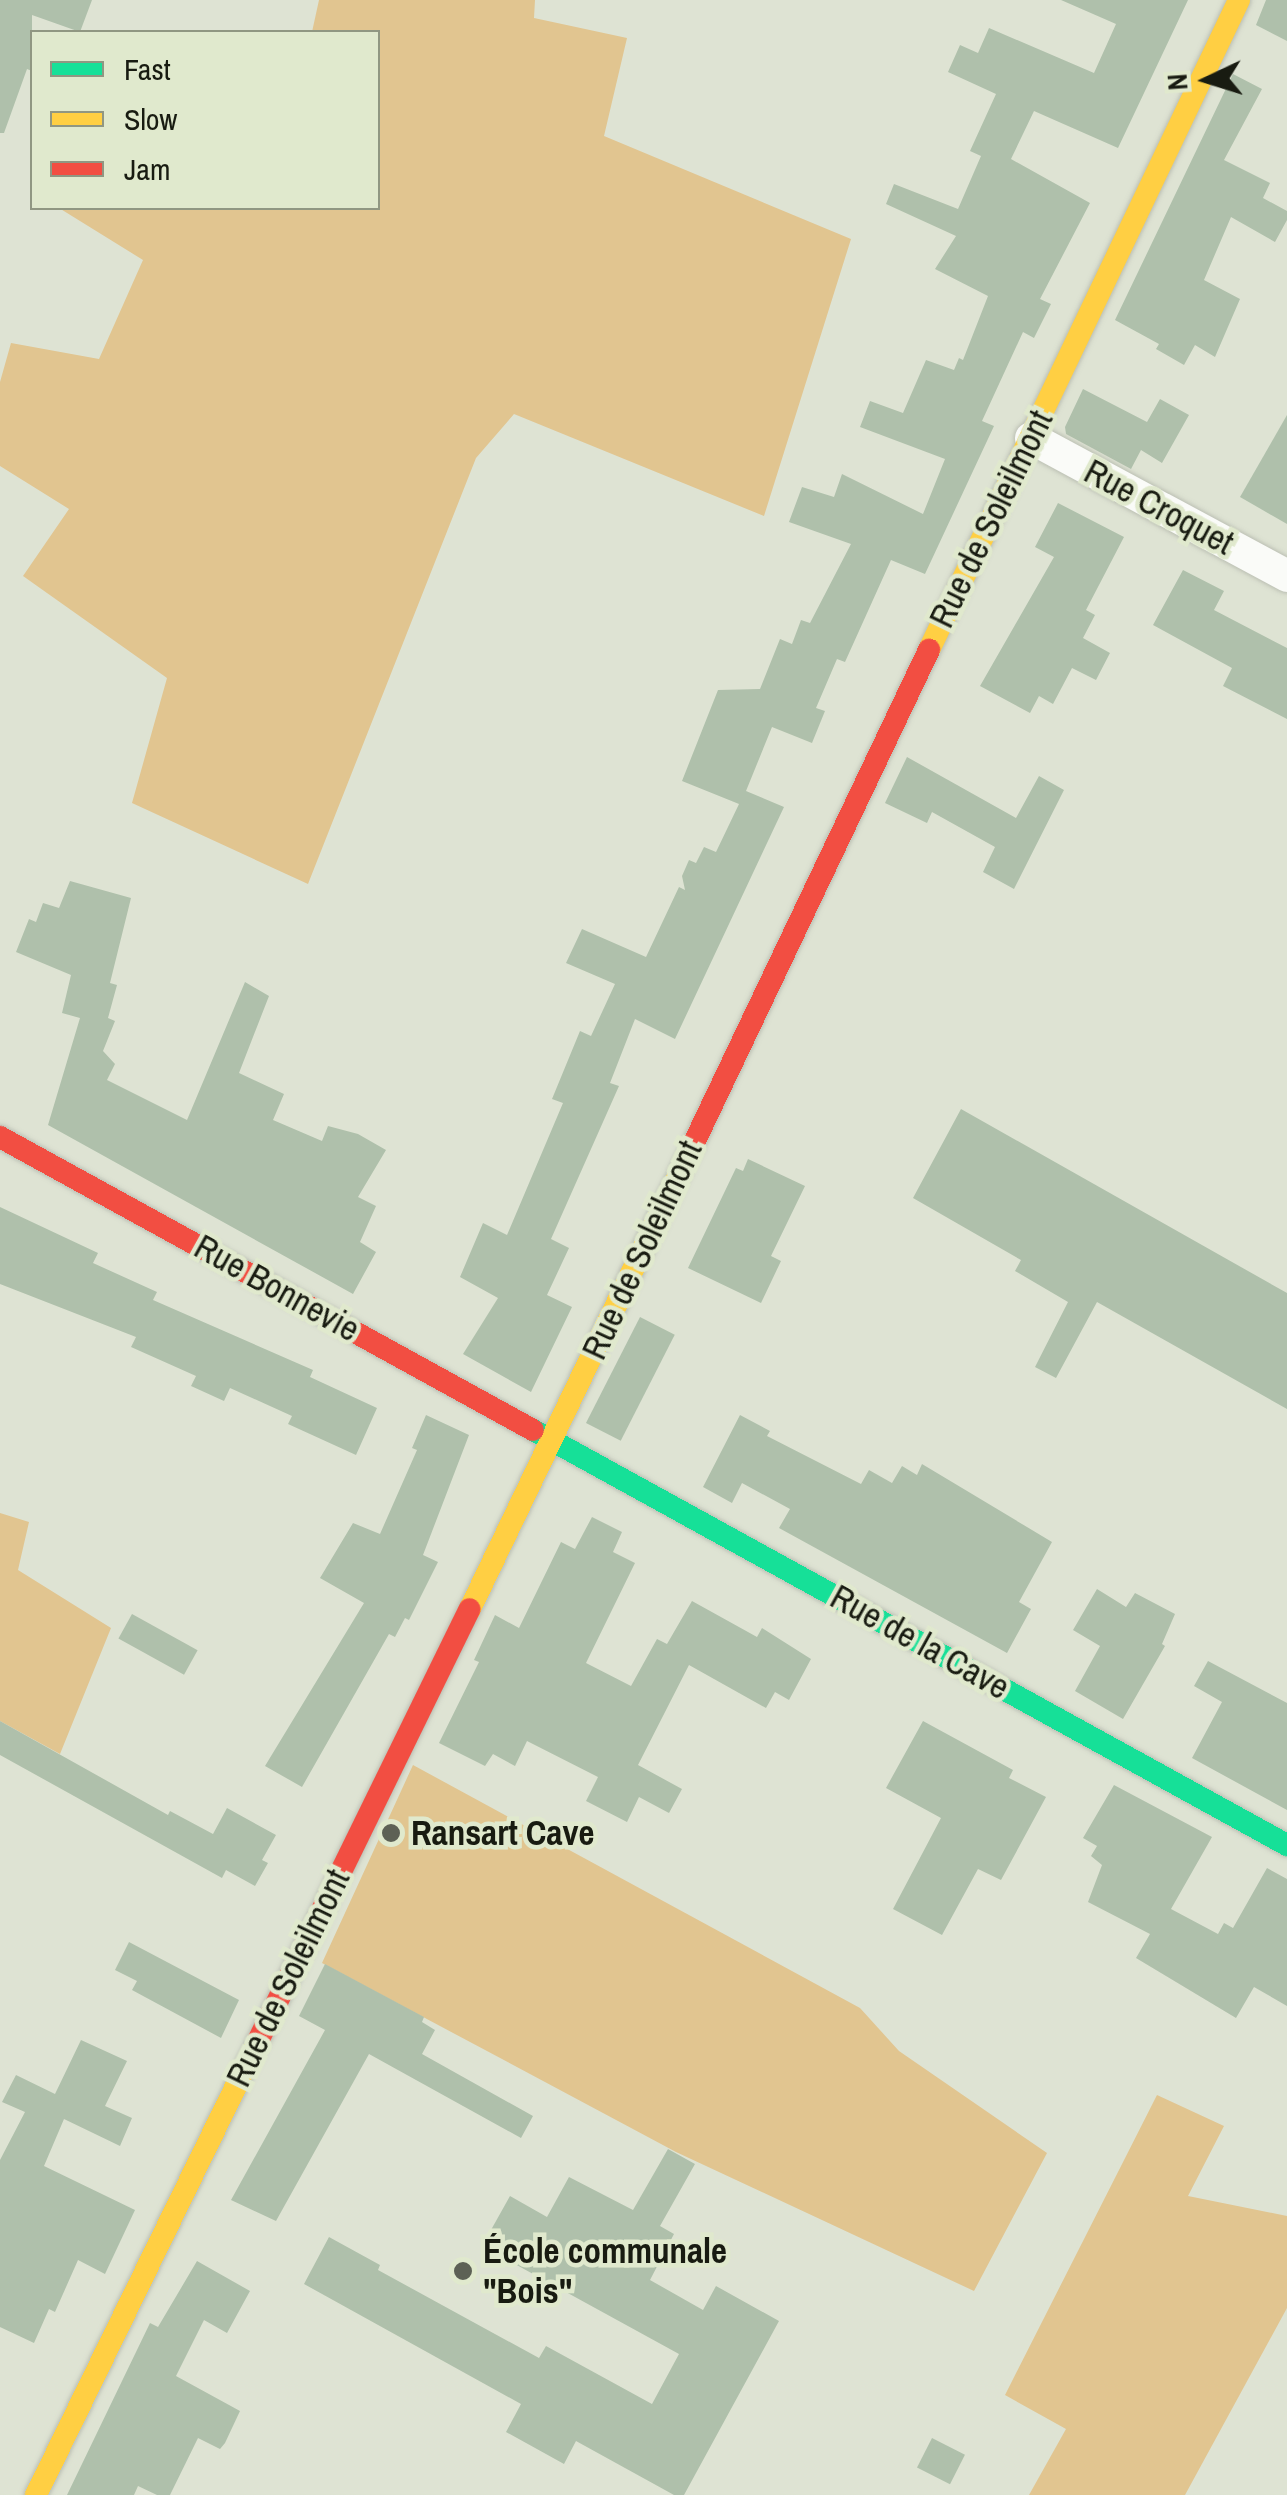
<!DOCTYPE html>
<meta charset="utf-8">
<style>
body{margin:0}
#map{position:relative;width:1287px;height:2495px;overflow:hidden;background:#dee3d3;font-family:"Archivo Narrow",sans-serif}
div>[style]{position:absolute}
.green>*{inset:0;background:#e1c590}
.building>*{inset:0;background:#afc0ab;transform-origin:0 0}
.roads{filter:drop-shadow(0 0 2px #bbbfb3) drop-shadow(0 0 2px #bbbfb3)}
.street>*{height:32px;margin:-16px;padding:0 16px;transform-origin:16px;border-radius:16px;background:#fafbf8}
.fast>*{height:22px;margin:-11px;padding:0 11px;transform-origin:11px;border-radius:11px;background:#16e098}
.slow>*{height:22px;margin:-11px;padding:0 11px;transform-origin:11px;border-radius:11px;background:#ffcf43}
.jam>*{height:22px;margin:-11px;padding:0 11px;transform-origin:11px;border-radius:11px;background:#f24e42}
.dots>*{width:28px;height:28px;translate:-50% -50%;box-sizing:border-box;border:5px solid #e0e9cd;border-radius:50%}
span{translate:-50% -50%;white-space:nowrap;text-align:center;line-height:1.15;-webkit-text-stroke:9px #e0e9cd;paint-order:stroke}
.street-label{font-size:35px;color:#181b11}
.poi-label{font-size:35px;color:#181b11;font-weight:700}
.left{translate:0 -50%;text-align:left}
.legend{position:absolute;left:30px;top:30px;width:350px;height:180px;box-sizing:border-box;background:#e0e9cd;border:2px solid #909782;margin:0;padding:12px 18px;list-style:none;font-size:30px;color:#181b11}
.legend li{display:flex;align-items:center;gap:20px;height:50px}
.legend b{width:50px;border:2px solid #909782}
.north{position:absolute;left:1157px;top:30px;width:100px;height:100px;-webkit-text-stroke:8px #e0e9cd;paint-order:stroke;rotate:266deg;font-size:28px;font-weight:700;line-height:40px;text-align:center;color:#181b11}
.north::after{content:'';display:block;margin:auto;width:35px;height:45px;background:#181b11;clip-path:polygon(50% 0,100% 100%,50% 72%,0 100%)}
</style>
<div id="map">
<div class="green">
<i style="clip-path:polygon(319px 0,535px 0,534px 18px,627px 38px,604px 136px,851px 239px,764px 516px,514px 414px,476px 458px,308px 884px,132px 803px,167px 678px,23px 576px,69px 509px,0 466px,0 382px,11px 343px,99px 359px,143px 260px,59px 208px,378px 208px,378px 32px,312px 32px)"></i>
<i style="clip-path:polygon(0 1513px,29px 1522px,18px 1570px,111px 1628px,60px 1754px,0 1721px)"></i>
<i style="clip-path:polygon(413px 1765px,860px 2008px,899px 2051px,1047px 2153px,974px 2291px,676px 2152px,322px 1963px)"></i>
<i style="clip-path:polygon(1157px 2095px,1224px 2126px,1188px 2196px,1287px 2216px,1287px 2308px,1185px 2495px,1029px 2495px,1066px 2429px,1005px 2395px)"></i>
</div>
<div class="building">
<i style="clip-path:polygon(0 0,92px 0,80px 32px,32px 15px,32px 71px,27px 69px,4px 133px,0 133px)"></i>
<i style="clip-path:polygon(1061px 0,1188px 0,1118px 148px,1034px 111px,1011px 159px,1090px 203px,1040px 299px,1051px 304px,1034px 338px,1023px 332px,982px 421px,994px 426px,925px 574px,891px 560px,845px 662px,837px 659px,816px 708px,825px 711px,812px 743px,772px 727px,746px 791px,784px 807px,675px 1039px,635px 1019px,610px 1083px,619px 1086px,551px 1239px,569px 1248px,547px 1295px,572px 1307px,531px 1392px,463px 1354px,498px 1298px,460px 1277px,483px 1223px,507px 1235px,563px 1103px,552px 1099px,580px 1031px,591px 1036px,615px 984px,566px 963px,582px 929px,646px 957px,679px 887px,685px 890px,682px 876px,689px 860px,696px 863px,704px 847px,716px 852px,739px 804px,682px 781px,718px 690px,760px 689px,780px 639px,792px 644px,801px 620px,810px 623px,851px 544px,789px 522px,802px 487px,834px 497px,842px 474px,923px 514px,945px 459px,860px 427px,870px 401px,903px 413px,926px 360px,954px 370px,959px 358px,963px 360px,988px 296px,935px 269px,956px 236px,886px 204px,894px 184px,958px 209px,981px 156px,970px 151px,996px 94px,948px 72px,960px 45px,978px 53px,989px 28px,1094px 73px,1116px 24px)"></i>
<i style="clip-path:polygon(1266px 0,1287px 0,1287px 41px,1256px 25px)"></i>
<i style="clip-path:polygon(1233px 74px,1262px 89px,1224px 160px,1270px 183px,1263px 198px,1287px 211px,1287px 220px,1275px 242px,1231px 217px,1204px 280px,1240px 299px,1215px 357px,1195px 345px,1184px 365px,1156px 349px,1159px 344px,1115px 320px)"></i>
<i style="clip-path:polygon(1083px 389px,1147px 422px,1160px 399px,1189px 415px,1162px 463px,1141px 450px,1131px 469px,1066px 434px,1065px 427px)"></i>
<i style="clip-path:polygon(1287px 415px,1287px 524px,1240px 497px)"></i>
<i style="clip-path:polygon(1058px 503px,1124px 537px,1086px 610px,1095px 615px,1083px 638px,1110px 653px,1096px 680px,1072px 668px,1053px 704px,1039px 696px,1030px 713px,980px 686px,1054px 557px,1035px 547px)"></i>
<i style="clip-path:polygon(1183px 570px,1224px 591px,1214px 610px,1287px 648px,1287px 719px,1223px 686px,1232px 668px,1153px 625px)"></i>
<i style="clip-path:polygon(907px 757px,1016px 818px,1039px 776px,1064px 790px,1014px 889px,983px 872px,995px 847px,932px 812px,927px 823px,885px 803px)"></i>
<i style="clip-path:polygon(70px 881px,131px 898px,110px 983px,117px 985px,108px 1018px,115px 1021px,103px 1051px,115px 1064px,107px 1080px,187px 1120px,245px 982px,269px 996px,239px 1073px,284px 1094px,273px 1120px,322px 1141px,328px 1126px,358px 1134px,386px 1150px,358px 1197px,376px 1206px,360px 1242px,376px 1252px,353px 1294px,48px 1125px,80px 1018px,62px 1013px,71px 975px,16px 952px,29px 919px,36px 922px,43px 903px,59px 908px)"></i>
<i style="clip-path:polygon(961px 1109px,1287px 1293px,1287px 1409px,1097px 1302px,1056px 1378px,1035px 1367px,1068px 1302px,1015px 1271px,1021px 1260px,913px 1198px)"></i>
<i style="clip-path:polygon(748px 1159px,805px 1186px,771px 1256px,781px 1261px,761px 1303px,688px 1268px,736px 1168px,743px 1171px)"></i>
<i style="clip-path:polygon(0 1207px,98px 1253px,93px 1263px,157px 1292px,153px 1300px,313px 1370px,310px 1377px,377px 1408px,356px 1455px,288px 1424px,292px 1416px,230px 1388px,224px 1401px,191px 1386px,196px 1376px,131px 1347px,136px 1337px,0 1284px)"></i>
<i style="left:640px;top:1317px;width:39px;height:119px;rotate:27deg"></i>
<i style="clip-path:polygon(426px 1415px,469px 1435px,423px 1555px,438px 1562px,409px 1620px,405px 1618px,395px 1637px,389px 1634px,302px 1787px,265px 1766px,364px 1603px,320px 1578px,353px 1523px,380px 1534px,417px 1450px,412px 1448px)"></i>
<i style="clip-path:polygon(740px 1415px,770px 1431px,767px 1436px,861px 1484px,869px 1470px,892px 1483px,902px 1466px,917px 1475px,922px 1464px,1052px 1542px,1019px 1602px,1031px 1609px,1007px 1653px,779px 1528px,790px 1509px,742px 1483px,732px 1503px,703px 1487px)"></i>
<i style="clip-path:polygon(592px 1517px,622px 1532px,613px 1552px,635px 1563px,586px 1663px,631px 1686px,657px 1639px,667px 1644px,692px 1601px,757px 1637px,762px 1628px,811px 1659px,789px 1700px,775px 1692px,766px 1708px,689px 1665px,638px 1765px,682px 1789px,669px 1813px,639px 1797px,627px 1822px,586px 1801px,598px 1777px,527px 1741px,515px 1766px,493px 1754px,485px 1766px,439px 1743px,479px 1662px,474px 1660px,495px 1615px,519px 1628px,561px 1542px,575px 1549px)"></i>
<i style="clip-path:polygon(1097px 1589px,1126px 1607px,1135px 1593px,1175px 1614px,1162px 1644px,1165px 1646px,1123px 1719px,1075px 1691px,1100px 1646px,1073px 1630px)"></i>
<i style="left:132px;top:1614px;width:75px;height:28px;rotate:29deg"></i>
<i style="clip-path:polygon(1208px 1661px,1287px 1703px,1287px 1810px,1192px 1758px,1222px 1702px,1194px 1686px)"></i>
<i style="clip-path:polygon(0 1721px,168px 1815px,170px 1811px,213px 1834px,227px 1808px,276px 1835px,262px 1860px,268px 1863px,255px 1886px,226px 1870px,222px 1878px,0 1755px)"></i>
<i style="clip-path:polygon(923px 1721px,1013px 1770px,1009px 1778px,1046px 1797px,1001px 1880px,978px 1869px,942px 1935px,893px 1909px,941px 1818px,886px 1788px)"></i>
<i style="clip-path:polygon(1114px 1785px,1212px 1837px,1171px 1909px,1218px 1934px,1224px 1923px,1233px 1928px,1267px 1868px,1287px 1879px,1287px 2006px,1254px 1987px,1236px 2018px,1136px 1958px,1150px 1934px,1088px 1902px,1102px 1865px,1091px 1856px,1097px 1846px,1083px 1838px)"></i>
<i style="clip-path:polygon(129px 1942px,239px 2000px,221px 2038px,132px 1990px,137px 1981px,115px 1970px)"></i>
<i style="clip-path:polygon(325px 1964px,424px 2017px,422px 2022px,435px 2030px,422px 2054px,533px 2116px,521px 2138px,369px 2054px,276px 2221px,231px 2200px,325px 2030px,299px 2016px)"></i>
<i style="clip-path:polygon(81px 2040px,127px 2061px,105px 2106px,132px 2118px,120px 2146px,64px 2119px,44px 2166px,135px 2210px,105px 2274px,78px 2260px,55px 2312px,49px 2309px,34px 2343px,0 2327px,0 2160px,25px 2112px,2px 2102px,16px 2075px,55px 2094px)"></i>
<i style="clip-path:polygon(668px 2149px,695px 2164px,660px 2226px,674px 2234px,650px 2280px,703px 2310px,716px 2286px,779px 2321px,684px 2495px,674px 2495px,576px 2441px,564px 2464px,506px 2432px,521px 2404px,304px 2284px,329px 2237px,380px 2265px,378px 2270px,539px 2358px,546px 2346px,652px 2404px,679px 2354px,482px 2246px,510px 2196px,547px 2217px,569px 2177px,633px 2210px)"></i>
<i style="clip-path:polygon(197px 2261px,250px 2291px,227px 2333px,204px 2320px,176px 2376px,240px 2411px,225px 2443px,220px 2449px,198px 2438px,170px 2495px,157px 2495px,138px 2486px,134px 2495px,67px 2495px,150px 2323px,158px 2327px)"></i>
<i style="left:932px;top:2438px;width:37px;height:33px;rotate:27deg"></i>
</div>
<div class="roads">
<div class="street">
<i style="left:1031px;top:438px;width:291px;rotate:28.3deg"></i>
</div>
<div class="fast">
<i style="left:533px;top:1430px;width:861px;rotate:28.83deg"></i>
</div>
<div class="slow">
<i style="left:929px;top:650px;width:720px;rotate:-64.5deg"></i>
<i style="left:470px;top:1609px;width:513px;rotate:-64.33deg"></i>
<i style="left:36px;top:2495px;width:503px;rotate:-63.94deg"></i>
</div>
<div class="jam">
<i style="left:0;top:1137px;width:608px;rotate:28.8deg"></i>
<i style="left:692px;top:1147px;width:551px;rotate:-64.51deg"></i>
<i style="left:257px;top:2043px;width:483px;rotate:-63.9deg"></i>
</div>
</div>
<div class="dots">
<i style="left:391px;top:1833px;background:#5d6155"></i>
<i style="left:463px;top:2271px;background:#5d6155"></i>
</div>
<div class="street-label">
<span style="left:1159px;top:507px;rotate:28deg">Rue Croquet</span>
<span style="left:991px;top:519px;rotate:-64deg">Rue de Soleilmont</span>
<span style="left:642px;top:1250px;rotate:-65deg">Rue de Soleilmont</span>
<span style="left:277px;top:1288px;rotate:29deg">Rue Bonnevie</span>
<span style="left:920px;top:1642px;rotate:29deg">Rue de la Cave</span>
<span style="left:288px;top:1978px;rotate:-64deg">Rue de Soleilmont</span>
</div>
<div class="poi-label">
<span class="left" style="left:411px;top:1833px">Ransart Cave</span>
<span class="left" style="left:483px;top:2271px">École communale<br>"Bois"</span>
</div>
<ul class="legend">
<li><b style="height:12px;background:#16e098"></b>Fast</li>
<li><b style="height:12px;background:#ffcf43"></b>Slow</li>
<li><b style="height:12px;background:#f24e42"></b>Jam</li>
</ul>
<div class="north">N</div>
</div>
